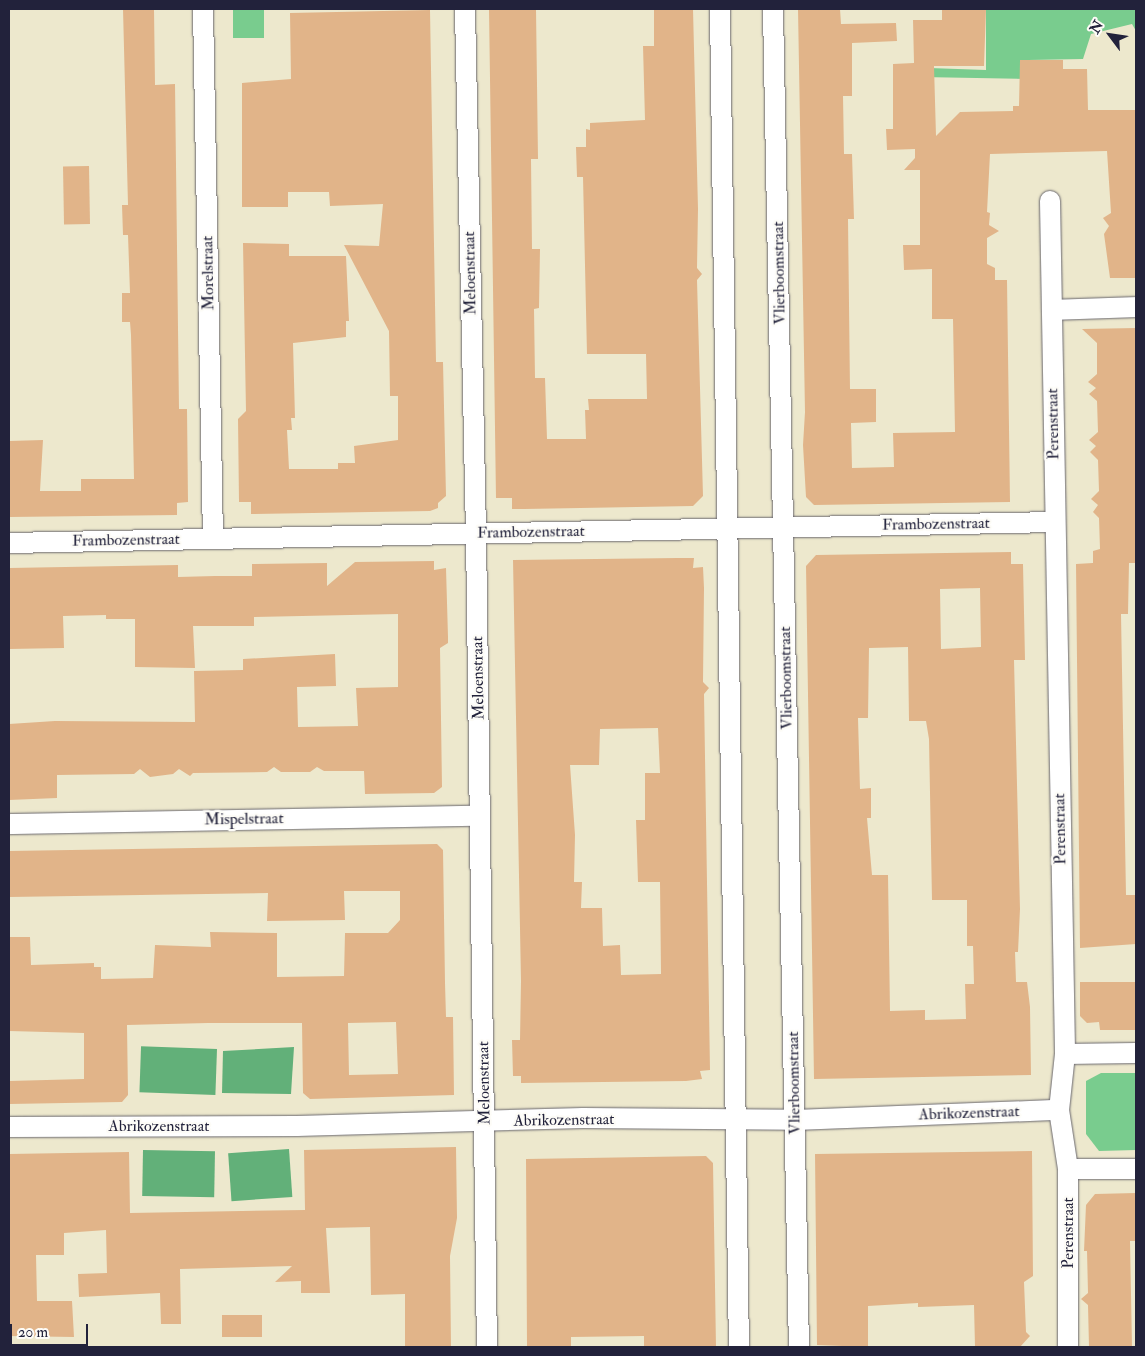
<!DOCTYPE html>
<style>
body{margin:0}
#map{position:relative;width:1145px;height:1356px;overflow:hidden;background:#ede8cd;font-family:"IM FELL Double Pica",serif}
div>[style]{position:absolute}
.green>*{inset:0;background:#79cc8e;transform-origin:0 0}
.forest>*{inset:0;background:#62b079;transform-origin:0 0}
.building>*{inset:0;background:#e1b489;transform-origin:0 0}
.roads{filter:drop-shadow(0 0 1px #69676e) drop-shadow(0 0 1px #69676e)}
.street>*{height:20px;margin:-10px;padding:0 10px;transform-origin:10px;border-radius:10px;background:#fff}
span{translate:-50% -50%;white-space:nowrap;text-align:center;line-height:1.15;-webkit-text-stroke:4.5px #fdfcf7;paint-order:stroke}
.street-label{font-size:16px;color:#22223b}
.frame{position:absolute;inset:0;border:10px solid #22223b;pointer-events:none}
.north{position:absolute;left:1085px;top:10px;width:50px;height:50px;-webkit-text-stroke:4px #fdfcf7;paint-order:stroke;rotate:301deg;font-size:14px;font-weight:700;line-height:20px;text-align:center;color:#22223b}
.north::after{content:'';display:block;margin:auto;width:18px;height:22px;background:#22223b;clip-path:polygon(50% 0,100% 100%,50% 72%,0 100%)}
.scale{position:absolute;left:10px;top:1324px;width:78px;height:22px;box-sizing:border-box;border:2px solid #22223b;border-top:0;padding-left:6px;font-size:15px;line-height:18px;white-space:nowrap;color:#22223b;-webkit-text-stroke:4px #fdfcf7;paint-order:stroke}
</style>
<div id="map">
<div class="green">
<i style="left:233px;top:9px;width:31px;height:29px"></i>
<i style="clip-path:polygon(986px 9px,1136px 9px,1136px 31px,1132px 24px,1091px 34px,1083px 59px,1028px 60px,1026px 79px,921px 77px,929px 68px,986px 70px)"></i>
<i style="clip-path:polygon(1101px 1073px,1136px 1073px,1136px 1150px,1099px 1151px,1086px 1134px,1086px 1081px)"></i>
</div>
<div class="forest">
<i style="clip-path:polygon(294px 1047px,291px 1094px,222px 1093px,223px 1051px)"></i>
<i style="left:217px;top:1049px;width:46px;height:76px;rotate:92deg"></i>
<i style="left:289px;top:1149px;width:48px;height:61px;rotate:86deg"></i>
<i style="left:143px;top:1150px;width:72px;height:46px;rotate:1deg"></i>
</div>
<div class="building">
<i style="clip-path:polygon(123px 9px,154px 9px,155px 85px,175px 84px,179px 409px,187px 409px,188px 502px,177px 503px,177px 515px,9px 517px,9px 441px,43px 440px,40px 491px,81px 491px,81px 479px,134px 479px,131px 335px,130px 322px,122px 322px,122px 293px,130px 293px,128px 235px,123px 235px,122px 205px,128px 205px)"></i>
<i style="clip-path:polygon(489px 9px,536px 9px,538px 159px,531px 159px,532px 249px,540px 249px,539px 308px,534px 309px,535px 378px,545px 378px,547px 439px,586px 439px,585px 410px,589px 410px,588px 399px,647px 399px,646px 354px,587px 354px,583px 177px,577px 177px,576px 147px,586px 147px,586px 129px,590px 130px,590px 123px,645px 120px,643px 46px,654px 46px,654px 9px,693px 9px,698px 209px,697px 268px,702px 274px,697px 280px,703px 496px,693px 506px,524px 509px,512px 509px,512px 498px,496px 498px)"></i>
<i style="clip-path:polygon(798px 9px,840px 9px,841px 24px,896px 23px,897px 41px,852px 43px,852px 96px,843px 96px,844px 154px,852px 154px,854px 219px,848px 219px,850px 389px,876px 389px,876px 422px,851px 423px,852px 468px,894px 467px,893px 433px,955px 432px,953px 319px,932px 319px,932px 269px,904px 270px,903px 245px,920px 245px,920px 170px,904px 170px,915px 158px,915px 149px,887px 150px,886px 129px,893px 129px,893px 64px,914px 63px,913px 20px,942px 20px,942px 9px,986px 9px,984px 66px,934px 66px,936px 136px,960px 112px,1013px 111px,1013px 106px,1019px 106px,1020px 60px,1063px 60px,1063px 69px,1087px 69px,1088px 110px,1136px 110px,1136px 278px,1110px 278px,1104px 234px,1109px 226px,1103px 218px,1111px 213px,1107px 151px,990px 154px,987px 212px,990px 213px,989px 225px,999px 231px,987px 238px,987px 264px,995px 268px,995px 280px,1007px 280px,1010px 502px,814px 505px,806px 497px,803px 445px,805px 412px)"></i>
<i style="clip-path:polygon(430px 10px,436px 362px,443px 362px,446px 496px,438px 503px,438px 508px,430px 511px,251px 514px,251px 502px,239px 502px,238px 419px,246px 411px,243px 243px,289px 244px,289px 256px,346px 256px,349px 321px,346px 321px,346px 337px,293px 343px,295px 418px,291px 418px,292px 430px,287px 430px,289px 469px,338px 469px,338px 463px,355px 463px,354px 446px,398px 440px,398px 396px,390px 396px,389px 331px,344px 245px,379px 246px,383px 204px,330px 206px,329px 192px,288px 192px,288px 207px,242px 207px,242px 83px,291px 79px,290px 13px)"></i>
<i style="left:89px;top:166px;width:58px;height:26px;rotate:89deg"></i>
<i style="clip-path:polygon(1136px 328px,1136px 563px,1129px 563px,1128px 614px,1121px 614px,1126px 895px,1136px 895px,1136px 944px,1080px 948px,1076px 564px,1093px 563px,1093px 551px,1100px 549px,1099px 518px,1093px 512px,1098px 505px,1091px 499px,1099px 491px,1098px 460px,1090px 452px,1096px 446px,1089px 440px,1098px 432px,1097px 401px,1089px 394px,1096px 388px,1088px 382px,1097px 374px,1097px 343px,1082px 329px)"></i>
<i style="clip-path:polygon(evenodd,1011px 552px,1011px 564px,1023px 564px,1025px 660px,1014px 660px,1020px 909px,1018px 952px,1015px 952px,1016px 982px,1027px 982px,1030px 1007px,1031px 1075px,814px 1079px,806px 566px,816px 555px,1011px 552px,980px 588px,981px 647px,941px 649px,940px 589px,980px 588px,1011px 552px,908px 647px,909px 721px,926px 721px,929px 739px,932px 900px,967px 900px,967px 946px,973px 946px,974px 984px,965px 984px,966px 1019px,925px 1020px,925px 1010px,890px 1011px,888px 875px,872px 875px,867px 818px,871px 818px,871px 788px,860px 789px,858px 718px,868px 718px,869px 648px,908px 647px)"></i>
<i style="clip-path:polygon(evenodd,678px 558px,694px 558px,693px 568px,703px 567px,704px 588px,703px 682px,709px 688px,704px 694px,710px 1070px,700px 1071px,702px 1079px,686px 1081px,521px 1083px,521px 1076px,513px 1076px,512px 1040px,520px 1040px,521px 981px,513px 560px,678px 558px,658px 728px,660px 773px,645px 773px,645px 820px,636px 820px,638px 882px,660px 882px,661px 974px,621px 975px,620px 945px,603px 946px,602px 908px,581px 908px,582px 882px,574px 882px,575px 835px,570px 765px,599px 765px,600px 729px,658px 728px)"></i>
<i style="clip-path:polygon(434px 561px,434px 570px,446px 568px,448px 637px,448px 643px,440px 648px,442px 787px,434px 793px,365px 794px,364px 771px,324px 771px,317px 767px,310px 772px,281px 772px,274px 767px,267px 772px,193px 773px,190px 776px,179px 769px,173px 774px,150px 777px,140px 769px,134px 774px,57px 775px,57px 798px,9px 800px,9px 724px,55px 721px,195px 722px,194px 671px,243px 670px,243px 659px,335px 654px,336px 686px,297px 687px,298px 727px,358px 726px,356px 688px,398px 687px,398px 614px,254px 617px,254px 626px,193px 626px,195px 668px,135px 667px,135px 619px,106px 619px,106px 615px,63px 616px,64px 648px,9px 649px,9px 568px,178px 565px,178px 577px,215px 576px,252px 576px,252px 564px,327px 563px,327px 586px,355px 562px)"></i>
<i style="clip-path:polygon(evenodd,437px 844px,443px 850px,445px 983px,446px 1017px,453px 1017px,454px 1095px,310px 1099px,303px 1093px,302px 1023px,208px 1023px,127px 1025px,128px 1095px,122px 1102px,9px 1104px,9px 1081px,84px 1079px,84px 1033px,9px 1031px,9px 937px,30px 937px,31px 965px,94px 963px,94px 967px,101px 967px,101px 979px,153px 978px,155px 945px,211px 947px,210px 932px,277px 933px,277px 977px,344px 976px,345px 933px,388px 933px,400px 920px,400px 891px,344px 891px,345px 920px,267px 921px,268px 893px,9px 897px,9px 851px,437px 844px,396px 1022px,398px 1074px,349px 1075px,348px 1023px,396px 1022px)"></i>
<i style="clip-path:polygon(1080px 982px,1136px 982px,1136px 1030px,1100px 1030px,1099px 1022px,1087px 1023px,1080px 1016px)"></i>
<i style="clip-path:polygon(456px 1147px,457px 1218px,450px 1256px,451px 1347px,405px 1347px,405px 1294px,371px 1295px,370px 1227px,326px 1228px,330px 1293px,301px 1293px,301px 1281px,275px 1282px,292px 1266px,180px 1269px,181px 1324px,161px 1324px,160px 1293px,79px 1297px,78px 1274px,107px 1273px,106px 1230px,64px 1233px,64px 1255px,36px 1255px,37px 1301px,72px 1301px,74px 1337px,9px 1336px,9px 1154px,129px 1152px,130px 1213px,305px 1210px,304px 1150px)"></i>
<i style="clip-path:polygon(1032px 1151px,1033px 1276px,1024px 1282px,1026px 1332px,1030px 1336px,1020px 1347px,975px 1347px,974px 1305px,918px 1307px,918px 1303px,868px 1306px,868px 1347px,817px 1345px,815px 1154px)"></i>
<i style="clip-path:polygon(706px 1156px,713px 1163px,716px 1347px,644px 1347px,644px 1336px,571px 1337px,571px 1347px,527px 1347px,526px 1159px)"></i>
<i style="clip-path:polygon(1136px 1193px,1136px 1241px,1130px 1241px,1132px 1347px,1089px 1347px,1088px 1305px,1081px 1299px,1088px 1293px,1087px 1251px,1084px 1251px,1086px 1205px,1095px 1194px)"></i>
<i style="left:262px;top:1315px;width:22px;height:40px;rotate:90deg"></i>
</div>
<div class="roads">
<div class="street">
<i style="left:203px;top:9px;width:529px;rotate:88.92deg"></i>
<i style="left:465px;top:9px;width:524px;rotate:88.8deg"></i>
<i style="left:476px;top:533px;width:814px;rotate:89.23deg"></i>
<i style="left:720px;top:9px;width:1338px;rotate:89.19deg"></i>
<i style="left:773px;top:9px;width:1338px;rotate:88.89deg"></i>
<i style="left:1050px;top:201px;width:853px;rotate:88.99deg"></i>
<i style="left:1065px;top:1054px;width:56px;rotate:96.1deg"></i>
<i style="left:1059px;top:1110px;width:60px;rotate:81.3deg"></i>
<i style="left:1068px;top:1169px;width:178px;rotate:90deg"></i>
<i style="left:1052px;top:310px;width:84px;rotate:-2deg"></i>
<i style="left:9px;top:543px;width:1045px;rotate:-1.15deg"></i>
<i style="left:9px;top:824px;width:470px;rotate:-1deg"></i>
<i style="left:1065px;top:1054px;width:71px;rotate:-0.8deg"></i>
<i style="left:9px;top:1127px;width:288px;rotate:-0.2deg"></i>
<i style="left:297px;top:1126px;width:286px;rotate:-1.6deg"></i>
<i style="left:583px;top:1118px;width:212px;rotate:0.5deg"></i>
<i style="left:795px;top:1120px;width:264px;rotate:-2.2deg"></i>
<i style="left:1068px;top:1169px;width:68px"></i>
</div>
</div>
<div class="street-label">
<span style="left:208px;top:273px;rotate:-91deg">Morelstraat</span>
<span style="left:470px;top:273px;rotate:-91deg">Meloenstraat</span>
<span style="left:779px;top:273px;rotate:-91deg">Vlierboomstraat</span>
<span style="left:1053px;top:424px;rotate:-91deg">Perenstraat</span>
<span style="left:936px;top:524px;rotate:-1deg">Frambozenstraat</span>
<span style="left:531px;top:532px;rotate:-1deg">Frambozenstraat</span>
<span style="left:126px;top:540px;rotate:-1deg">Frambozenstraat</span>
<span style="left:478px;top:678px;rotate:-91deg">Meloenstraat</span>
<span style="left:786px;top:678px;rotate:-91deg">Vlierboomstraat</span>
<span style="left:244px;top:819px;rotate:-1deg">Mispelstraat</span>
<span style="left:1060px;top:829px;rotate:-91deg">Perenstraat</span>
<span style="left:484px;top:1083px;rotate:-91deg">Meloenstraat</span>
<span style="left:794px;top:1083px;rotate:-91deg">Vlierboomstraat</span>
<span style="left:969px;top:1113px;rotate:-2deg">Abrikozenstraat</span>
<span style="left:564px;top:1120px;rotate:-1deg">Abrikozenstraat</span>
<span style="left:159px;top:1126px">Abrikozenstraat</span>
<span style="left:1068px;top:1233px;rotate:-90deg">Perenstraat</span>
</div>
<div class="frame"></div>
<div class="north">N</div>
<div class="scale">20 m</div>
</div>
